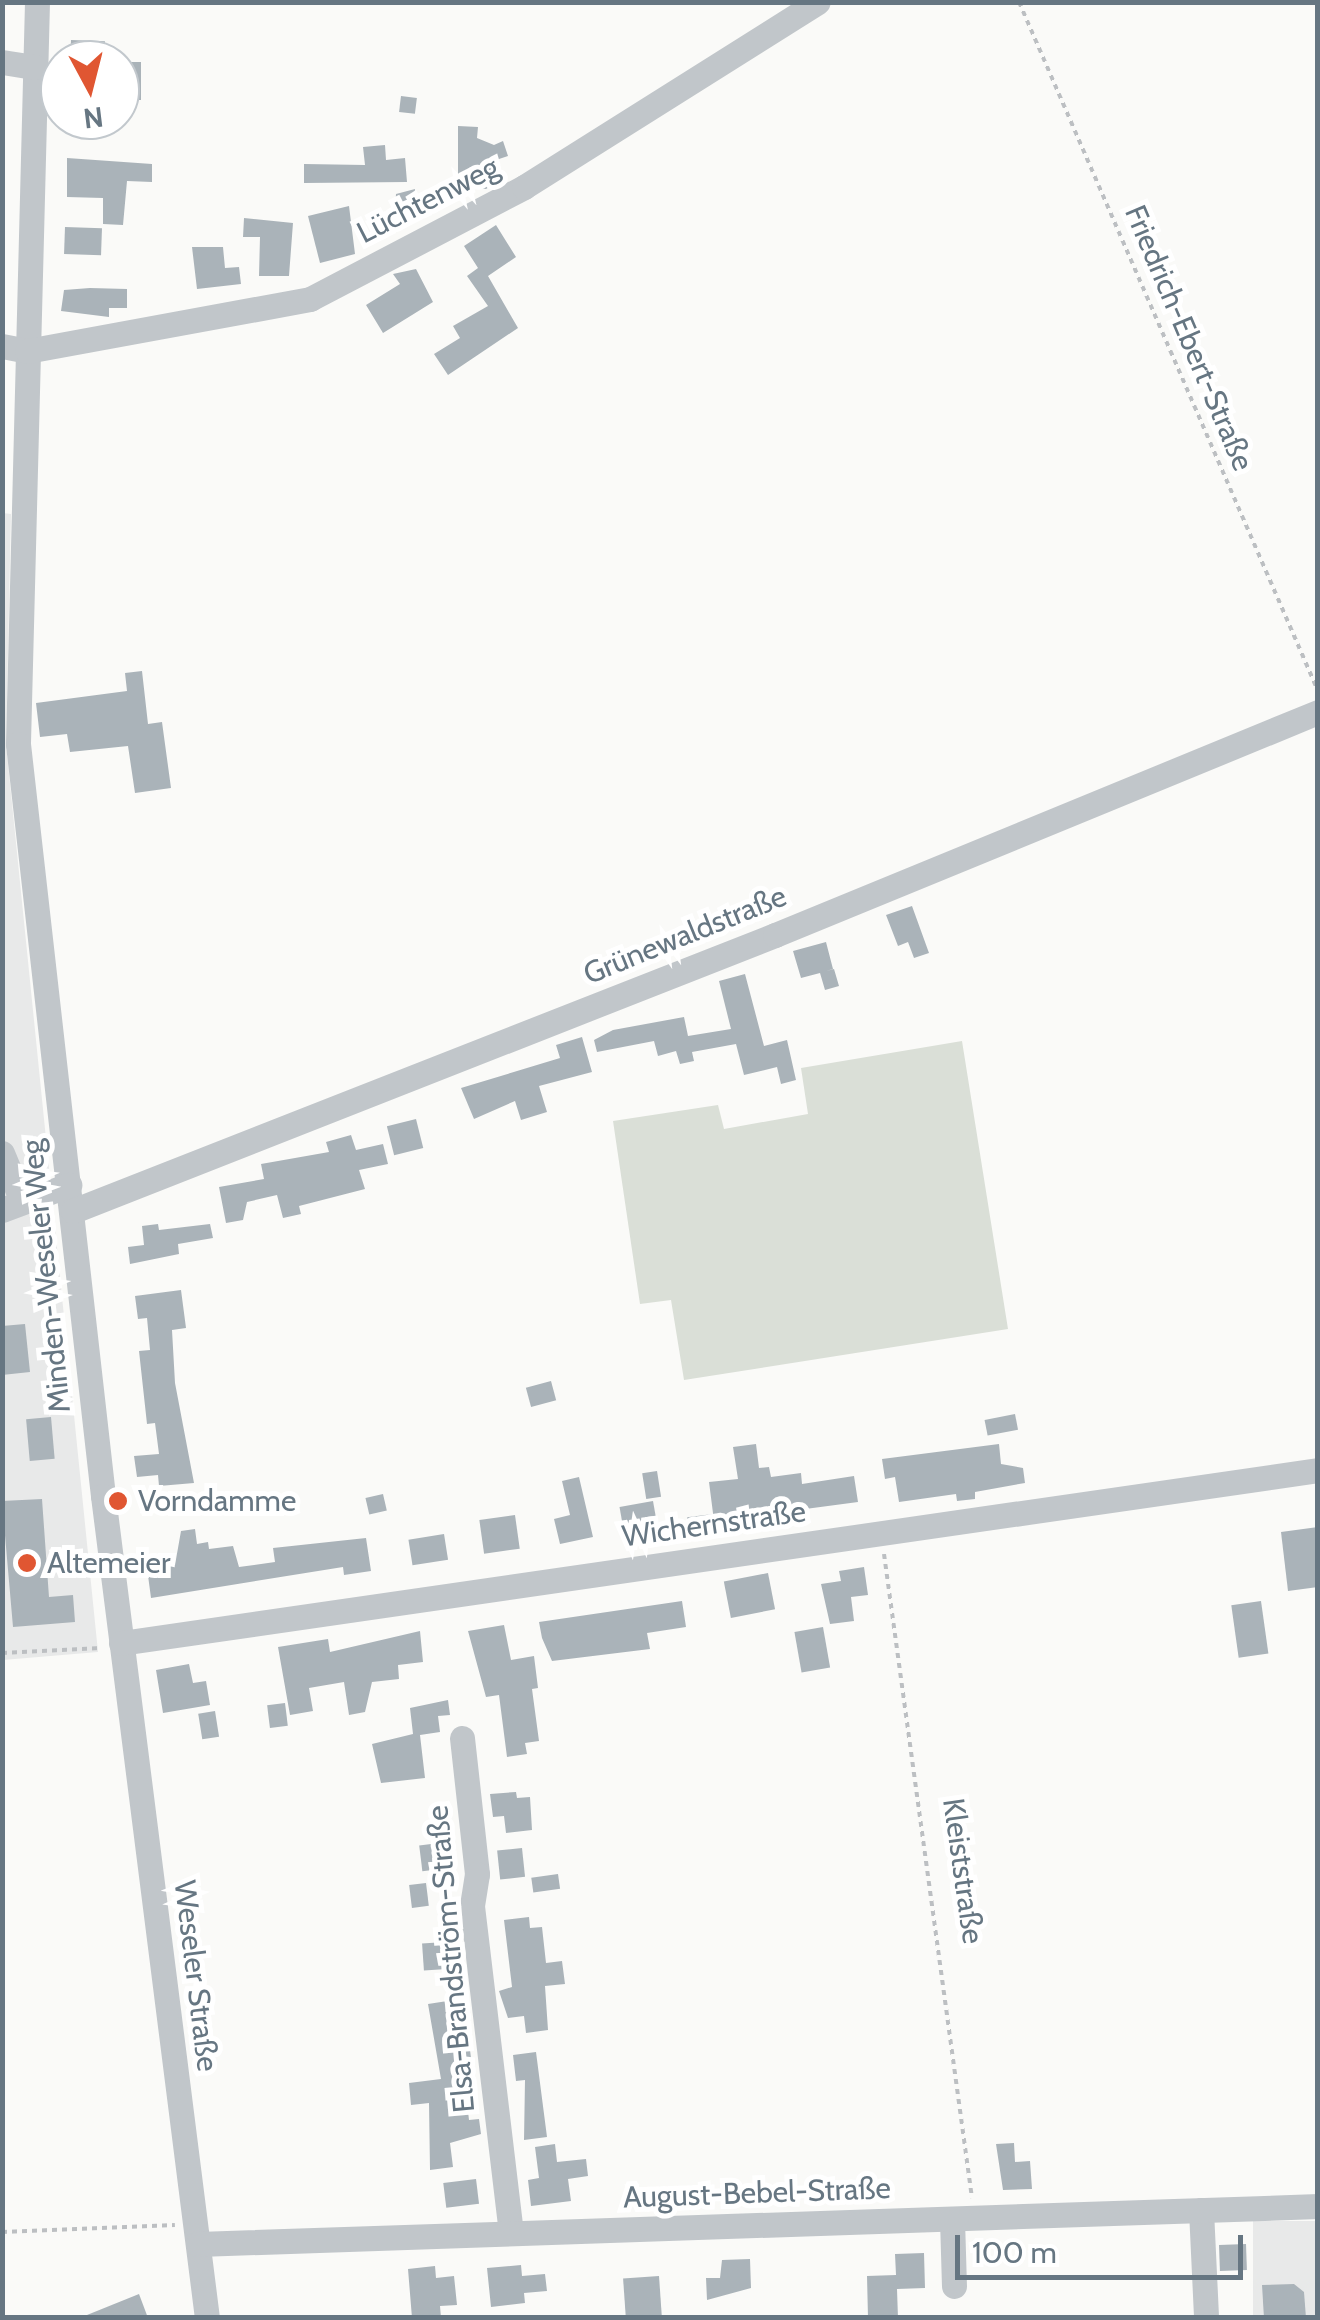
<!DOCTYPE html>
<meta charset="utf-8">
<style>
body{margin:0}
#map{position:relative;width:1320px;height:2320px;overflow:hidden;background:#fafaf8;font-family:Cabin,sans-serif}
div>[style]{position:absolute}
.built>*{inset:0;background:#e8e9e9;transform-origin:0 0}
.green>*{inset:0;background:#dadfd7}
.building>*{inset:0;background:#aab3b9;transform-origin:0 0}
.path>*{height:4px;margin-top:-2px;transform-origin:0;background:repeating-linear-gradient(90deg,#bcbfc2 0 5px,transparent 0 10px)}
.minor>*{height:25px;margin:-12.5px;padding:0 12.5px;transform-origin:12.5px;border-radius:12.5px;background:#c1c6ca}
.dots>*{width:28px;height:28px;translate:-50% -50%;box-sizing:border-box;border:5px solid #fff;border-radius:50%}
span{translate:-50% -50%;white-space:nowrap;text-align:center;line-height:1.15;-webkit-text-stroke:10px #fff;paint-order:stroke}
.street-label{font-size:30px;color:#667682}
.poi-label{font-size:30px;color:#667682}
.left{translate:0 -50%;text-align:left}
.frame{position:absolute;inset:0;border:5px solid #667682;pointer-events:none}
.north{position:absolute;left:40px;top:40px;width:100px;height:100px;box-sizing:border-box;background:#fff;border:2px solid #c2c8cd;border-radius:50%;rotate:173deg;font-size:28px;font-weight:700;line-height:40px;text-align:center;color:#667682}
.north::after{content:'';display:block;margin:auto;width:35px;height:45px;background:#e05632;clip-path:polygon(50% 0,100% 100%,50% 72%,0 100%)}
.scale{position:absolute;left:955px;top:2235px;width:288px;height:45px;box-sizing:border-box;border:5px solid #667682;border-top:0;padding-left:12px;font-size:30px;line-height:35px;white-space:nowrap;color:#667682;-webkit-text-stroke:8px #fff;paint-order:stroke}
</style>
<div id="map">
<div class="built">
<i style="clip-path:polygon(3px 513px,11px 514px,6px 744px,98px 1652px,3px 1660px)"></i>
<i style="left:1317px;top:2221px;width:96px;height:64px;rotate:90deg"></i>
</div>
<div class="green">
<i style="clip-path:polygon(962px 1041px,1008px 1329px,684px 1380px,671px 1300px,640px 1304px,613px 1121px,718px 1105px,724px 1129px,808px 1114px,801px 1068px)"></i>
</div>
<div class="building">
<i style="left:71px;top:40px;width:34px;height:20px;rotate:2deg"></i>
<i style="left:120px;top:62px;width:21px;height:38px"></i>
<i style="left:401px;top:96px;width:16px;height:16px;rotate:7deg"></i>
<i style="clip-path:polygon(458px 126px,478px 127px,477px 138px,494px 145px,503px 141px,508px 156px,496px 160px,492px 185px,486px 189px,458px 185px)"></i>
<i style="clip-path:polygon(385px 145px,386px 160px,405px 158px,407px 182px,304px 183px,304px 164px,365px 165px,363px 147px)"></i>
<i style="clip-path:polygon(67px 158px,152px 164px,152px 182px,127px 181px,123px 225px,103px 224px,103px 198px,67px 197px)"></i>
<i style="clip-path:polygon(415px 189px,413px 216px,395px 214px,396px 194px)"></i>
<i style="clip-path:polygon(349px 206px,355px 254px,320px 263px,308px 216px)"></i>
<i style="clip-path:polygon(244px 218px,293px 223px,289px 276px,259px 276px,260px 237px,243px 237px)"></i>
<i style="clip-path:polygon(496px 225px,516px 257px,488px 276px,518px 328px,448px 375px,434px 354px,460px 338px,453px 326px,488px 306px,467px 276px,478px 268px,464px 246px)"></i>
<i style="left:65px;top:227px;width:37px;height:27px;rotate:2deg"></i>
<i style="clip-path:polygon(192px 247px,223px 247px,225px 268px,239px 267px,241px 284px,197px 289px)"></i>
<i style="clip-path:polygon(416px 269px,433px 302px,383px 333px,366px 305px,400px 284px,393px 274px)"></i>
<i style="clip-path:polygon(90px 288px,127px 289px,127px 308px,109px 308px,109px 317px,61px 311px,64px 290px)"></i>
<i style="clip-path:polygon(142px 671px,148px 724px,162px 722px,171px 788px,135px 793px,128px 746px,70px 752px,67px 734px,40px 737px,36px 703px,127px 691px,125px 673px)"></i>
<i style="clip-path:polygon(912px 906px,929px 953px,914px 958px,908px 942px,898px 946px,886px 915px)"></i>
<i style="clip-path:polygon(826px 942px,833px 969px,826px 971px,834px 969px,839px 986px,825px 990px,820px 973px,801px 978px,793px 951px)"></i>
<i style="clip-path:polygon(745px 974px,764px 1046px,787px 1040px,796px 1080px,781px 1084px,777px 1067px,744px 1075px,736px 1044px,692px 1052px,694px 1061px,680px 1064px,676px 1051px,658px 1056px,654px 1041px,597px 1052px,594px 1040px,613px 1030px,684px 1017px,688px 1036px,731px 1029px,719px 981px)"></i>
<i style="clip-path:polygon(582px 1037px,592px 1072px,539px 1086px,547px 1112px,521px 1120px,515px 1101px,474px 1119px,461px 1088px,560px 1058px,556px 1045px)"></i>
<i style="left:416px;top:1119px;width:30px;height:30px;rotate:76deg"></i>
<i style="clip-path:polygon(351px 1135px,356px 1150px,383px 1144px,388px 1164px,359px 1170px,365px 1189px,299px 1206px,301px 1214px,283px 1218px,277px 1195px,247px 1202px,243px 1220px,226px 1223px,219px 1187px,264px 1179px,261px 1164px,329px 1152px,326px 1142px)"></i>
<i style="clip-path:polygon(158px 1224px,159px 1230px,210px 1224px,213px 1238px,178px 1244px,179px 1254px,130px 1264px,128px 1247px,144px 1245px,142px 1226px)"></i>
<i style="clip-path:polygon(181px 1290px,186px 1328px,172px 1330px,175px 1383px,194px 1483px,159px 1486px,158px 1475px,137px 1477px,134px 1456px,159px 1454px,155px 1423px,147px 1424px,139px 1351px,150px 1350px,147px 1318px,138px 1319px,135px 1296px)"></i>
<i style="clip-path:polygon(25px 1324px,30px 1372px,2px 1375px,2px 1326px)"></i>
<i style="left:551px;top:1381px;width:20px;height:26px;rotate:75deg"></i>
<i style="left:1015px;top:1414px;width:16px;height:31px;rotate:79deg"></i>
<i style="left:51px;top:1417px;width:42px;height:25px;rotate:85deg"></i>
<i style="clip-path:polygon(756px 1444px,759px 1468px,769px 1467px,771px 1477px,801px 1473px,802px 1484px,854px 1476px,858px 1502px,714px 1521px,709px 1482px,738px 1479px,733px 1447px)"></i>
<i style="clip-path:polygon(999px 1444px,1001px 1464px,1023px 1468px,1025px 1483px,975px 1492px,975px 1499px,957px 1501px,956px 1494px,899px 1502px,895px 1477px,885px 1479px,882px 1459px)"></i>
<i style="left:657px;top:1471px;width:26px;height:15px;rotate:81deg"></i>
<i style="clip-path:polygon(579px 1477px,593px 1537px,560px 1544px,554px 1519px,570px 1515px,562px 1481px)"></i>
<i style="left:383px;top:1494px;width:17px;height:18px;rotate:77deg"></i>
<i style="clip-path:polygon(42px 1499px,49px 1597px,73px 1595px,75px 1622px,13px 1627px,2px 1501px)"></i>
<i style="left:653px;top:1501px;width:29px;height:34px;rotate:80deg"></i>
<i style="left:713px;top:1514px;width:24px;height:26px;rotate:83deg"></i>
<i style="left:515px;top:1515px;width:34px;height:36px;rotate:82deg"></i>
<i style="clip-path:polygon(1318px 1527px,1318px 1587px,1288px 1591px,1281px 1532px)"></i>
<i style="clip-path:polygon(195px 1529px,197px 1544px,208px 1542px,209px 1549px,233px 1546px,239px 1567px,275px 1562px,273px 1548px,366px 1538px,371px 1571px,344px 1575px,343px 1567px,151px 1598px,147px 1568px,175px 1565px,181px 1531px)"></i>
<i style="left:444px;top:1534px;width:26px;height:36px;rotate:81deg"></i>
<i style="clip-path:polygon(864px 1567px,868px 1595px,851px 1597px,854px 1621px,830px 1624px,821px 1584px,841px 1581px,839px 1571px)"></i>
<i style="left:768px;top:1573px;width:37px;height:45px;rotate:79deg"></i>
<i style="clip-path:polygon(682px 1601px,686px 1627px,647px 1633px,650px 1649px,552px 1661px,542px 1638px,539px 1622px)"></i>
<i style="left:1261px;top:1601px;width:53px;height:30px;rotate:82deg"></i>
<i style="clip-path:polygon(504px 1625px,511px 1660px,534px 1656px,538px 1688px,532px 1689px,539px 1741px,525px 1743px,527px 1754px,507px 1757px,499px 1695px,486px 1697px,468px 1631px)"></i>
<i style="left:823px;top:1627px;width:41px;height:29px;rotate:80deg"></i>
<i style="clip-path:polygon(420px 1631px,423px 1662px,398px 1665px,399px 1679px,372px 1682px,365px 1712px,349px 1715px,344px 1682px,309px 1688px,313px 1711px,290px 1715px,278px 1647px,328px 1639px,330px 1652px)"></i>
<i style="clip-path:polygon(189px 1664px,193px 1683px,206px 1681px,210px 1705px,163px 1713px,156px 1670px)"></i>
<i style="clip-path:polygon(448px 1700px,450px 1715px,438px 1716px,440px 1732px,420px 1735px,425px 1778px,381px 1783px,372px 1744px,413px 1734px,410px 1708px)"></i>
<i style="left:285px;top:1703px;width:23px;height:18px;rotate:83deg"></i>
<i style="left:215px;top:1711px;width:26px;height:17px;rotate:81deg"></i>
<i style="clip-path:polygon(516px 1792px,517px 1798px,530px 1797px,532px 1830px,506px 1833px,504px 1816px,493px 1817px,490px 1794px)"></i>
<i style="left:447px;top:1842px;width:26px;height:28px;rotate:83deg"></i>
<i style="left:522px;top:1848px;width:29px;height:25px;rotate:84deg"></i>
<i style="left:558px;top:1874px;width:15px;height:27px;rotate:82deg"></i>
<i style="left:426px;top:1883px;width:23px;height:17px;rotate:83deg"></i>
<i style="clip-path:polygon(529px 1917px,530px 1928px,542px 1927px,546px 1963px,562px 1961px,565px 1984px,545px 1986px,548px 2030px,526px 2033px,524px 2016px,508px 2018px,499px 1991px,512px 1987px,504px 1920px)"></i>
<i style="left:445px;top:1942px;width:27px;height:23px;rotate:86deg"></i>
<i style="clip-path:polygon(454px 2000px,461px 2051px,470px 2050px,472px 2066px,463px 2068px,469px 2120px,479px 2119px,481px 2134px,450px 2143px,453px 2167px,430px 2170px,429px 2103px,411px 2105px,409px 2083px,441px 2079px,428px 2004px)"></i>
<i style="clip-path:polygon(536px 2052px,547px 2137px,524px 2140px,525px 2080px,516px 2081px,513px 2055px)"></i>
<i style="clip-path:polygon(1014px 2143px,1015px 2162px,1030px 2161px,1032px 2189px,1003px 2190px,996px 2144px)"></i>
<i style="clip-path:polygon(555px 2144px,557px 2162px,586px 2159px,588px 2176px,568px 2179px,571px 2201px,531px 2206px,528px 2180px,539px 2178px,535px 2147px)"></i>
<i style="left:476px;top:2179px;width:25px;height:33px;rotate:83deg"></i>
<i style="left:1246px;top:2244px;width:26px;height:27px;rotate:88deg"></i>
<i style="clip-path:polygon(924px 2253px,925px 2288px,897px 2289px,898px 2318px,868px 2318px,867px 2276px,896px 2275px,895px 2254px)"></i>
<i style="clip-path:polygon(750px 2259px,751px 2288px,707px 2300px,706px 2278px,720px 2278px,722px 2260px)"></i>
<i style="clip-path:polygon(521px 2265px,522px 2276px,545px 2274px,547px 2291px,524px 2293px,525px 2303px,491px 2307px,487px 2268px)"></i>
<i style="clip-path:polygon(435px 2266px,436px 2278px,454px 2276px,457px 2305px,440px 2306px,441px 2318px,412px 2318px,408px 2269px)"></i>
<i style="left:659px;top:2276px;width:42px;height:36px;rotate:86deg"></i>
<i style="clip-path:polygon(1294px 2284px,1304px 2292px,1306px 2318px,1264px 2318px,1262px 2285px)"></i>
<i style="clip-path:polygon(139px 2294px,148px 2318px,82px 2318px,82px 2317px)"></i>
</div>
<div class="path">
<i style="left:1019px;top:2px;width:751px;rotate:66.54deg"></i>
<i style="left:884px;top:1554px;width:650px;rotate:82.22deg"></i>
<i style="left:2px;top:1653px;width:99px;rotate:-2.9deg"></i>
<i style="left:2px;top:2232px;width:173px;rotate:-2.3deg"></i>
</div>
<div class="minor">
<i style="left:37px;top:2px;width:742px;rotate:91.47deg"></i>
<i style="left:18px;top:744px;width:757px;rotate:83.55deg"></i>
<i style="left:103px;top:1496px;width:829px;rotate:82.79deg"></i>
<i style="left:2px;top:62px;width:33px;rotate:9deg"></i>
<i style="left:2px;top:346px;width:25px;rotate:11deg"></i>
<i style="left:27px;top:351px;width:288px;rotate:-10.4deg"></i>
<i style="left:310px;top:299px;width:242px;rotate:-27.6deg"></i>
<i style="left:524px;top:187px;width:347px;rotate:-32.2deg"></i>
<i style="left:2px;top:1153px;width:52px;rotate:67.4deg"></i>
<i style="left:2px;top:1210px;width:72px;rotate:-20.5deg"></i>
<i style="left:73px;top:1211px;width:754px;rotate:-21.46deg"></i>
<i style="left:775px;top:935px;width:587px;rotate:-22.33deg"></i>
<i style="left:121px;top:1643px;width:1209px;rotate:-8.22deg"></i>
<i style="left:462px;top:1738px;width:137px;rotate:83.7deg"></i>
<i style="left:477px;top:1874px;width:32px;rotate:99deg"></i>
<i style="left:472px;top:1906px;width:329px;rotate:83.2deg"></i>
<i style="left:1201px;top:2210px;width:108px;rotate:87.3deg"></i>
<i style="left:952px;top:2219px;width:67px;rotate:88.3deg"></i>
<i style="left:198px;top:2244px;width:1121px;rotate:-1.94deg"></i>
</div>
<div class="dots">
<i style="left:118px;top:1501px;background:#e05632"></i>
<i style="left:27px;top:1563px;background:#e05632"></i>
</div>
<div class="street-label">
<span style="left:428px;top:200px;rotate:-27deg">Lüchtenweg</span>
<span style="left:1189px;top:338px;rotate:67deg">Friedrich-Ebert-Straße</span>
<span style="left:685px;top:935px;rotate:-22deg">Grünewaldstraße</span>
<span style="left:46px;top:1276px;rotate:-96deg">Minden-Weseler Weg</span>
<span style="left:714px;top:1524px;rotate:-8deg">Wichernstraße</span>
<span style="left:963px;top:1871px;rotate:82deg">Kleiststraße</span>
<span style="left:451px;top:1959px;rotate:-95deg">Elsa-Brandström-Straße</span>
<span style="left:196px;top:1976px;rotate:83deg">Weseler Straße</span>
<span style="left:757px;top:2193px;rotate:-2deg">August-Bebel-Straße</span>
</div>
<div class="poi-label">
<span class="left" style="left:138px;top:1501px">Vorndamme</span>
<span class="left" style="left:47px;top:1563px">Altemeier</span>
</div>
<div class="frame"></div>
<div class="north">N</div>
<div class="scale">100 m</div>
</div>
